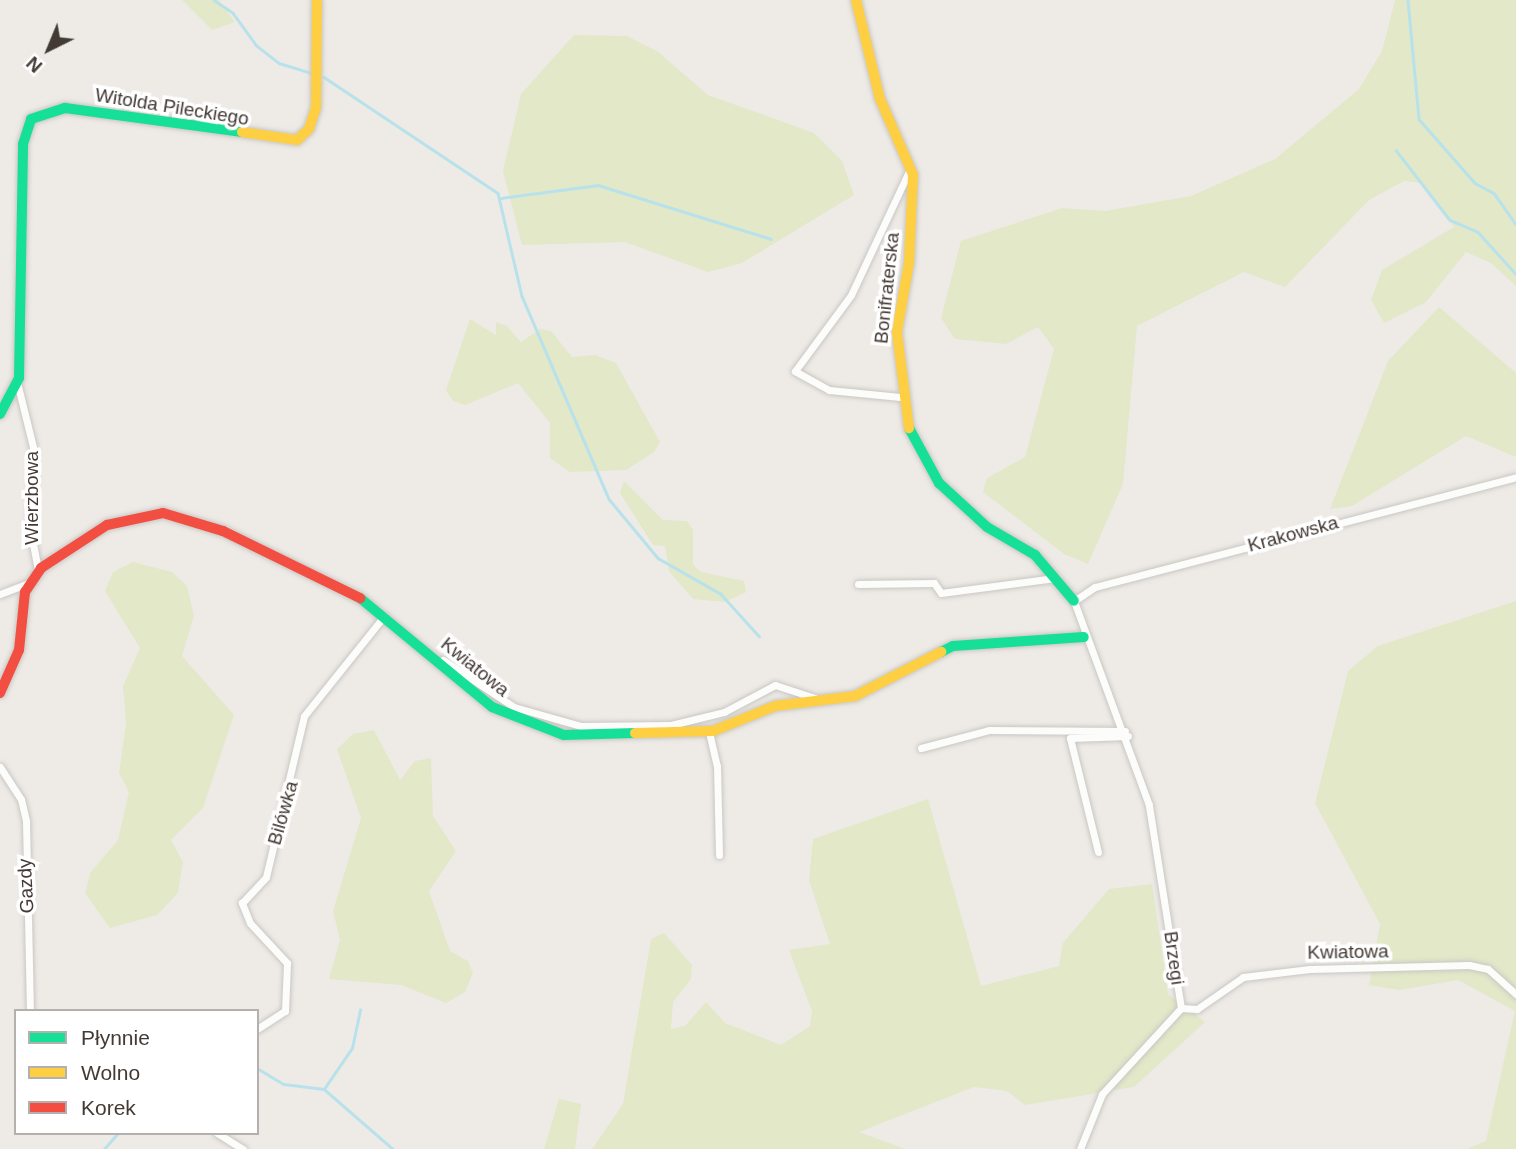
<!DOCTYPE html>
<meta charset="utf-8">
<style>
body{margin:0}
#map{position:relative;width:1516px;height:1149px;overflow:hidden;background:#eeebe7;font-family:Helvetica,sans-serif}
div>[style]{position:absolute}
.green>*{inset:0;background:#e2e8c8}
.stream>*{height:2.5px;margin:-1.25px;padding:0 1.25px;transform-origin:1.25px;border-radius:1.25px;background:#b8e2eb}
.roads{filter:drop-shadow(0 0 2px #cac7c3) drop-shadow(0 0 2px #cac7c3)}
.street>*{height:7px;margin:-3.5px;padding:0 3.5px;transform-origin:3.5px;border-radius:3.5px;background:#fcfcfb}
.fast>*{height:10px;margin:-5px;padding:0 5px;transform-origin:5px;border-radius:5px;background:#16e098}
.slow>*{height:10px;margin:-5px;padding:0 5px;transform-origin:5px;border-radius:5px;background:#ffcf43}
.jam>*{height:10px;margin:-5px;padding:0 5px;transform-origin:5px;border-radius:5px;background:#f24e42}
span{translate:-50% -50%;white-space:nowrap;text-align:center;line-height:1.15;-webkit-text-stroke:7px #fff;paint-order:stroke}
.street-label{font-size:19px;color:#433a34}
.legend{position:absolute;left:14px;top:1009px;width:245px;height:126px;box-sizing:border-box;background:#fff;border:2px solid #b4b0ae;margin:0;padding:9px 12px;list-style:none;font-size:21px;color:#433a34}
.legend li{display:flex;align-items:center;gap:14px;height:35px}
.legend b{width:35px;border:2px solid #b4b0ae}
.north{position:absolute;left:14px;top:14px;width:70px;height:70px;-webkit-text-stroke:5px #fff;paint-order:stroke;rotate:223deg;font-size:19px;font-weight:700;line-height:28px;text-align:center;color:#433a34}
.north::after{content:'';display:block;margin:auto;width:24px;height:32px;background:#433a34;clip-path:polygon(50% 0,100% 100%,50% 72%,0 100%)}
</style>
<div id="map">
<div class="green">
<i style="clip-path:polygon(182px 0,219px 0,235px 22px,212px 30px)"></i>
<i style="clip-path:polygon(1395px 0,1516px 0,1516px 286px,1491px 263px,1466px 252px,1426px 302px,1384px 323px,1371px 300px,1382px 270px,1454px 227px,1423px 183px,1404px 181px,1369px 200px,1285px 287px,1244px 272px,1137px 326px,1123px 484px,1088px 564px,1064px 554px,983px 492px,987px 478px,1025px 457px,1054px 349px,1038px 327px,1006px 344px,955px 339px,941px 318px,961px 241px,1062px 208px,1105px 211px,1191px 196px,1275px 159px,1359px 89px,1382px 51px)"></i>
<i style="clip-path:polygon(574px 35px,627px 36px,657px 51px,708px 95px,814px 133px,842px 161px,854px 195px,742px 263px,708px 272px,625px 242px,522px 245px,503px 171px,521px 94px)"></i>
<i style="clip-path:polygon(1439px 307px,1516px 373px,1516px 457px,1466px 436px,1352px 506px,1330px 509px,1388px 361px)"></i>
<i style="clip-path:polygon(470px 319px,496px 335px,496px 322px,507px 326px,521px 342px,540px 329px,551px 331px,572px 357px,595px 355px,616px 363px,660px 442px,654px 452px,626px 470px,570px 472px,550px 458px,550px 423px,518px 383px,465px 405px,453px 401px,446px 390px)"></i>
<i style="clip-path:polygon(624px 481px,663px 520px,687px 521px,693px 530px,693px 564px,701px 572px,744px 581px,746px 592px,725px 602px,693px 599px,669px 571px,665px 546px,653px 545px,620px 493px)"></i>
<i style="clip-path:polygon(133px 562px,172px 572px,187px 586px,194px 616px,182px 656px,234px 715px,203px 808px,171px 840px,183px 862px,178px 893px,157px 915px,110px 928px,85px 893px,90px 873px,118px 840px,129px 792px,119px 773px,126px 723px,123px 686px,140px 648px,105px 591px,113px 572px)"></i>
<i style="clip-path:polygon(1516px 601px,1516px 1149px,1467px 1149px,1486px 1141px,1515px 1011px,1458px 980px,1399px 990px,1369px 985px,1380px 924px,1315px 803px,1348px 671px,1378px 646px)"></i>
<i style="clip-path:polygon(374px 730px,400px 780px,415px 761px,431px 758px,433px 816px,456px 851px,429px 891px,450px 951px,468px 961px,473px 973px,465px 992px,446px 1003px,401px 985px,329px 979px,340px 940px,333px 911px,361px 818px,337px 749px,353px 734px)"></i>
<i style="clip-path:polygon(928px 799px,981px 986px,1059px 966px,1063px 943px,1109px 889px,1152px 884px,1168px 994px,1205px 1022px,1134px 1087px,1025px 1105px,1007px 1091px,974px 1087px,859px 1132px,905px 1149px,592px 1149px,623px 1104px,651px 939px,664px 933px,692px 965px,691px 979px,673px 1002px,671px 1029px,685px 1026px,706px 1002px,725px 1023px,781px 1045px,810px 1026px,812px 1011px,789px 950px,830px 944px,809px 880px,813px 839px)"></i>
<i style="clip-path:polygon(559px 1099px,581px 1104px,575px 1149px,544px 1149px)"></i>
</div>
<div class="stream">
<i style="left:214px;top:0;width:23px;rotate:34deg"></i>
<i style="left:233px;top:13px;width:39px;rotate:54deg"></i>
<i style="left:256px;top:45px;width:29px;rotate:38deg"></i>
<i style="left:279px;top:63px;width:34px;rotate:17deg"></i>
<i style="left:1408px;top:0;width:120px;rotate:84.7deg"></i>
<i style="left:1419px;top:119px;width:85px;rotate:48.8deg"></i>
<i style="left:1475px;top:183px;width:21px;rotate:28deg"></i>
<i style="left:1494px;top:193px;width:38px;rotate:55deg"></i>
<i style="left:324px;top:77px;width:209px;rotate:33.7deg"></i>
<i style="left:498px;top:193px;width:106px;rotate:76.9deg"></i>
<i style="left:522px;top:296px;width:221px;rotate:66.8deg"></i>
<i style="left:609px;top:499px;width:77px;rotate:50.3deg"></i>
<i style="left:658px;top:558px;width:73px;rotate:29.7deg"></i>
<i style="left:721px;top:594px;width:57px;rotate:47.9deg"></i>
<i style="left:1396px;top:150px;width:88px;rotate:52.4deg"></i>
<i style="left:1450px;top:220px;width:30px;rotate:23deg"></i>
<i style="left:1478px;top:232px;width:57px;rotate:47.9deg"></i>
<i style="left:501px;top:198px;width:98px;rotate:-7.6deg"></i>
<i style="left:598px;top:185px;width:181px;rotate:17.3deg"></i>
<i style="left:257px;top:1068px;width:31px;rotate:31deg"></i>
<i style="left:284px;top:1084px;width:40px;rotate:7.1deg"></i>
<i style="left:324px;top:1089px;width:91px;rotate:41deg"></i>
<i style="left:324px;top:1089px;width:50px;rotate:-55.7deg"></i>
<i style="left:352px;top:1048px;width:39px;rotate:-78deg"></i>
<i style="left:104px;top:1149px;width:21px;rotate:-49deg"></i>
</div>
<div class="roads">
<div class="street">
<i style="left:18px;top:386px;width:63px;rotate:76.2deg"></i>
<i style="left:33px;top:447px;width:81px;rotate:92.1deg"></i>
<i style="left:30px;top:528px;width:43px;rotate:79.2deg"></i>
<i style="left:900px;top:397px;width:71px;rotate:-174.4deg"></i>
<i style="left:829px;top:390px;width:39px;rotate:-151deg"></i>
<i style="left:795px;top:371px;width:94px;rotate:-53.6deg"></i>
<i style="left:851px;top:295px;width:139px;rotate:-64.9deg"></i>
<i style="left:858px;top:584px;width:76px;rotate:-0.8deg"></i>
<i style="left:934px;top:583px;width:12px;rotate:55deg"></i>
<i style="left:941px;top:593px;width:115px;rotate:-7.5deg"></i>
<i style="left:0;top:594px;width:30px;rotate:-21deg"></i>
<i style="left:443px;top:660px;width:85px;rotate:33.5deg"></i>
<i style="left:514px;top:707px;width:70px;rotate:15.8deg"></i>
<i style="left:581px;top:726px;width:90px;rotate:-0.6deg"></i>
<i style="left:671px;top:725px;width:55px;rotate:-13.8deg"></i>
<i style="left:724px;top:712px;width:58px;rotate:-27.9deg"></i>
<i style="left:775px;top:685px;width:42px;rotate:18deg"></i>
<i style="left:709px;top:732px;width:35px;rotate:77deg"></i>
<i style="left:717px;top:766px;width:89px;rotate:88.7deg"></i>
<i style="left:921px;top:748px;width:70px;rotate:-14.8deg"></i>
<i style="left:989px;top:730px;width:136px;rotate:0.4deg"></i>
<i style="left:0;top:767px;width:38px;rotate:57deg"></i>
<i style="left:21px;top:799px;width:23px;rotate:77deg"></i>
<i style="left:26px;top:821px;width:190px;rotate:88.8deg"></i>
<i style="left:1098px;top:852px;width:117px;rotate:-103.8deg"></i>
<i style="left:1070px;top:738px;width:58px;rotate:-2deg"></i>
<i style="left:1181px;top:1008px;width:16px;rotate:4deg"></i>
<i style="left:1197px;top:1009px;width:56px;rotate:-34.8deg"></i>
<i style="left:1243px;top:977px;width:67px;rotate:-6.8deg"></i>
<i style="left:1310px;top:969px;width:159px;rotate:-1.4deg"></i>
<i style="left:1469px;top:965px;width:19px;rotate:12deg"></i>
<i style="left:1488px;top:969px;width:38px;rotate:42deg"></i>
<i style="left:257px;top:1029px;width:33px;rotate:-33deg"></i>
<i style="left:285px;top:1011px;width:48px;rotate:-87.6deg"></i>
<i style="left:287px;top:963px;width:54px;rotate:-132.8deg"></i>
<i style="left:250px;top:923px;width:22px;rotate:-112deg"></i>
<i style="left:242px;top:903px;width:35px;rotate:-47deg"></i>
<i style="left:266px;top:877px;width:165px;rotate:-76.7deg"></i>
<i style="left:304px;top:716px;width:128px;rotate:-51.3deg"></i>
<i style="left:217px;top:1133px;width:31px;rotate:32deg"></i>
<i style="left:1080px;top:1149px;width:59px;rotate:-68.2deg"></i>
<i style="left:1102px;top:1094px;width:117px;rotate:-47.4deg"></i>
<i style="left:1181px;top:1008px;width:206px;rotate:-99deg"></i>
<i style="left:1149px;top:805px;width:217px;rotate:-110.2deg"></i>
<i style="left:1074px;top:601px;width:25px;rotate:-34deg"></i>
<i style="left:1095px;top:587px;width:435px;rotate:-14.6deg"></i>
</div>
<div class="fast">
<i style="left:0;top:414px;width:41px;rotate:-62.2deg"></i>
<i style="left:19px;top:378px;width:234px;rotate:-89deg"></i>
<i style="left:23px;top:144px;width:26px;rotate:-72deg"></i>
<i style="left:31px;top:119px;width:36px;rotate:-18deg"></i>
<i style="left:65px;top:108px;width:179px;rotate:7.7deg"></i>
<i style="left:909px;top:428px;width:63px;rotate:61.4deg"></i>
<i style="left:939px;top:483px;width:65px;rotate:42.5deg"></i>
<i style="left:987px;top:527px;width:56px;rotate:30.3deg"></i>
<i style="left:1035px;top:555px;width:60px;rotate:49.7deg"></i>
<i style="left:360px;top:598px;width:171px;rotate:39.5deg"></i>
<i style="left:492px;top:707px;width:77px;rotate:21.3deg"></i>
<i style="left:564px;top:735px;width:71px;rotate:-1.6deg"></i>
<i style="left:941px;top:652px;width:13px;rotate:-27deg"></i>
<i style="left:953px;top:646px;width:131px;rotate:-3.9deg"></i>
</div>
<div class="slow">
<i style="left:856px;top:0;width:102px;rotate:76.4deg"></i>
<i style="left:880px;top:99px;width:83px;rotate:66.5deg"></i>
<i style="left:913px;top:175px;width:88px;rotate:92.6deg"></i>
<i style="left:909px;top:263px;width:70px;rotate:99.9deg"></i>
<i style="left:897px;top:332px;width:97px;rotate:82.9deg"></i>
<i style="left:242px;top:132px;width:56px;rotate:8.3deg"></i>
<i style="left:297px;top:140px;width:16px;rotate:-43deg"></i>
<i style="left:309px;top:129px;width:23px;rotate:-72deg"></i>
<i style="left:316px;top:107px;width:107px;rotate:-89.5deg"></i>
<i style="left:635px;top:733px;width:78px;rotate:-1.5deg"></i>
<i style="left:713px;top:731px;width:67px;rotate:-22deg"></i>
<i style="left:775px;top:706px;width:81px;rotate:-7.1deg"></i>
<i style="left:855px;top:696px;width:97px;rotate:-27.1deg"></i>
</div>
<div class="jam">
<i style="left:0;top:693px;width:47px;rotate:-66.2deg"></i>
<i style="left:19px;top:650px;width:58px;rotate:-84.1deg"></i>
<i style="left:25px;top:592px;width:29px;rotate:-56deg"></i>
<i style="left:41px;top:568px;width:79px;rotate:-33.1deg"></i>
<i style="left:107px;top:525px;width:57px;rotate:-12.1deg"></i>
<i style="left:163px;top:513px;width:63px;rotate:16.7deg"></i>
<i style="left:223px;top:531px;width:153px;rotate:26.1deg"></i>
</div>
</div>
<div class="street-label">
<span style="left:172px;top:107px;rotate:9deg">Witolda Pileckiego</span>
<span style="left:887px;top:288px;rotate:-84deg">Bonifraterska</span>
<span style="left:32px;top:498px;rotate:-90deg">Wierzbowa</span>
<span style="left:1293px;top:534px;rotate:-15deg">Krakowska</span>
<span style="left:475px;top:667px;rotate:39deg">Kwiatowa</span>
<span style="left:283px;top:813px;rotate:-74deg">Bilówka</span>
<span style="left:26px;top:886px;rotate:-93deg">Gazdy</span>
<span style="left:1348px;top:952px;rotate:-1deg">Kwiatowa</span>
<span style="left:1174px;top:958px;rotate:82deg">Brzegi</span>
</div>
<ul class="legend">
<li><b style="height:9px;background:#16e098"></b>Płynnie</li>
<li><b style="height:9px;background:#ffcf43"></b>Wolno</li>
<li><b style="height:9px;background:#f24e42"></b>Korek</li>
</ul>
<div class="north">N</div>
</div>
